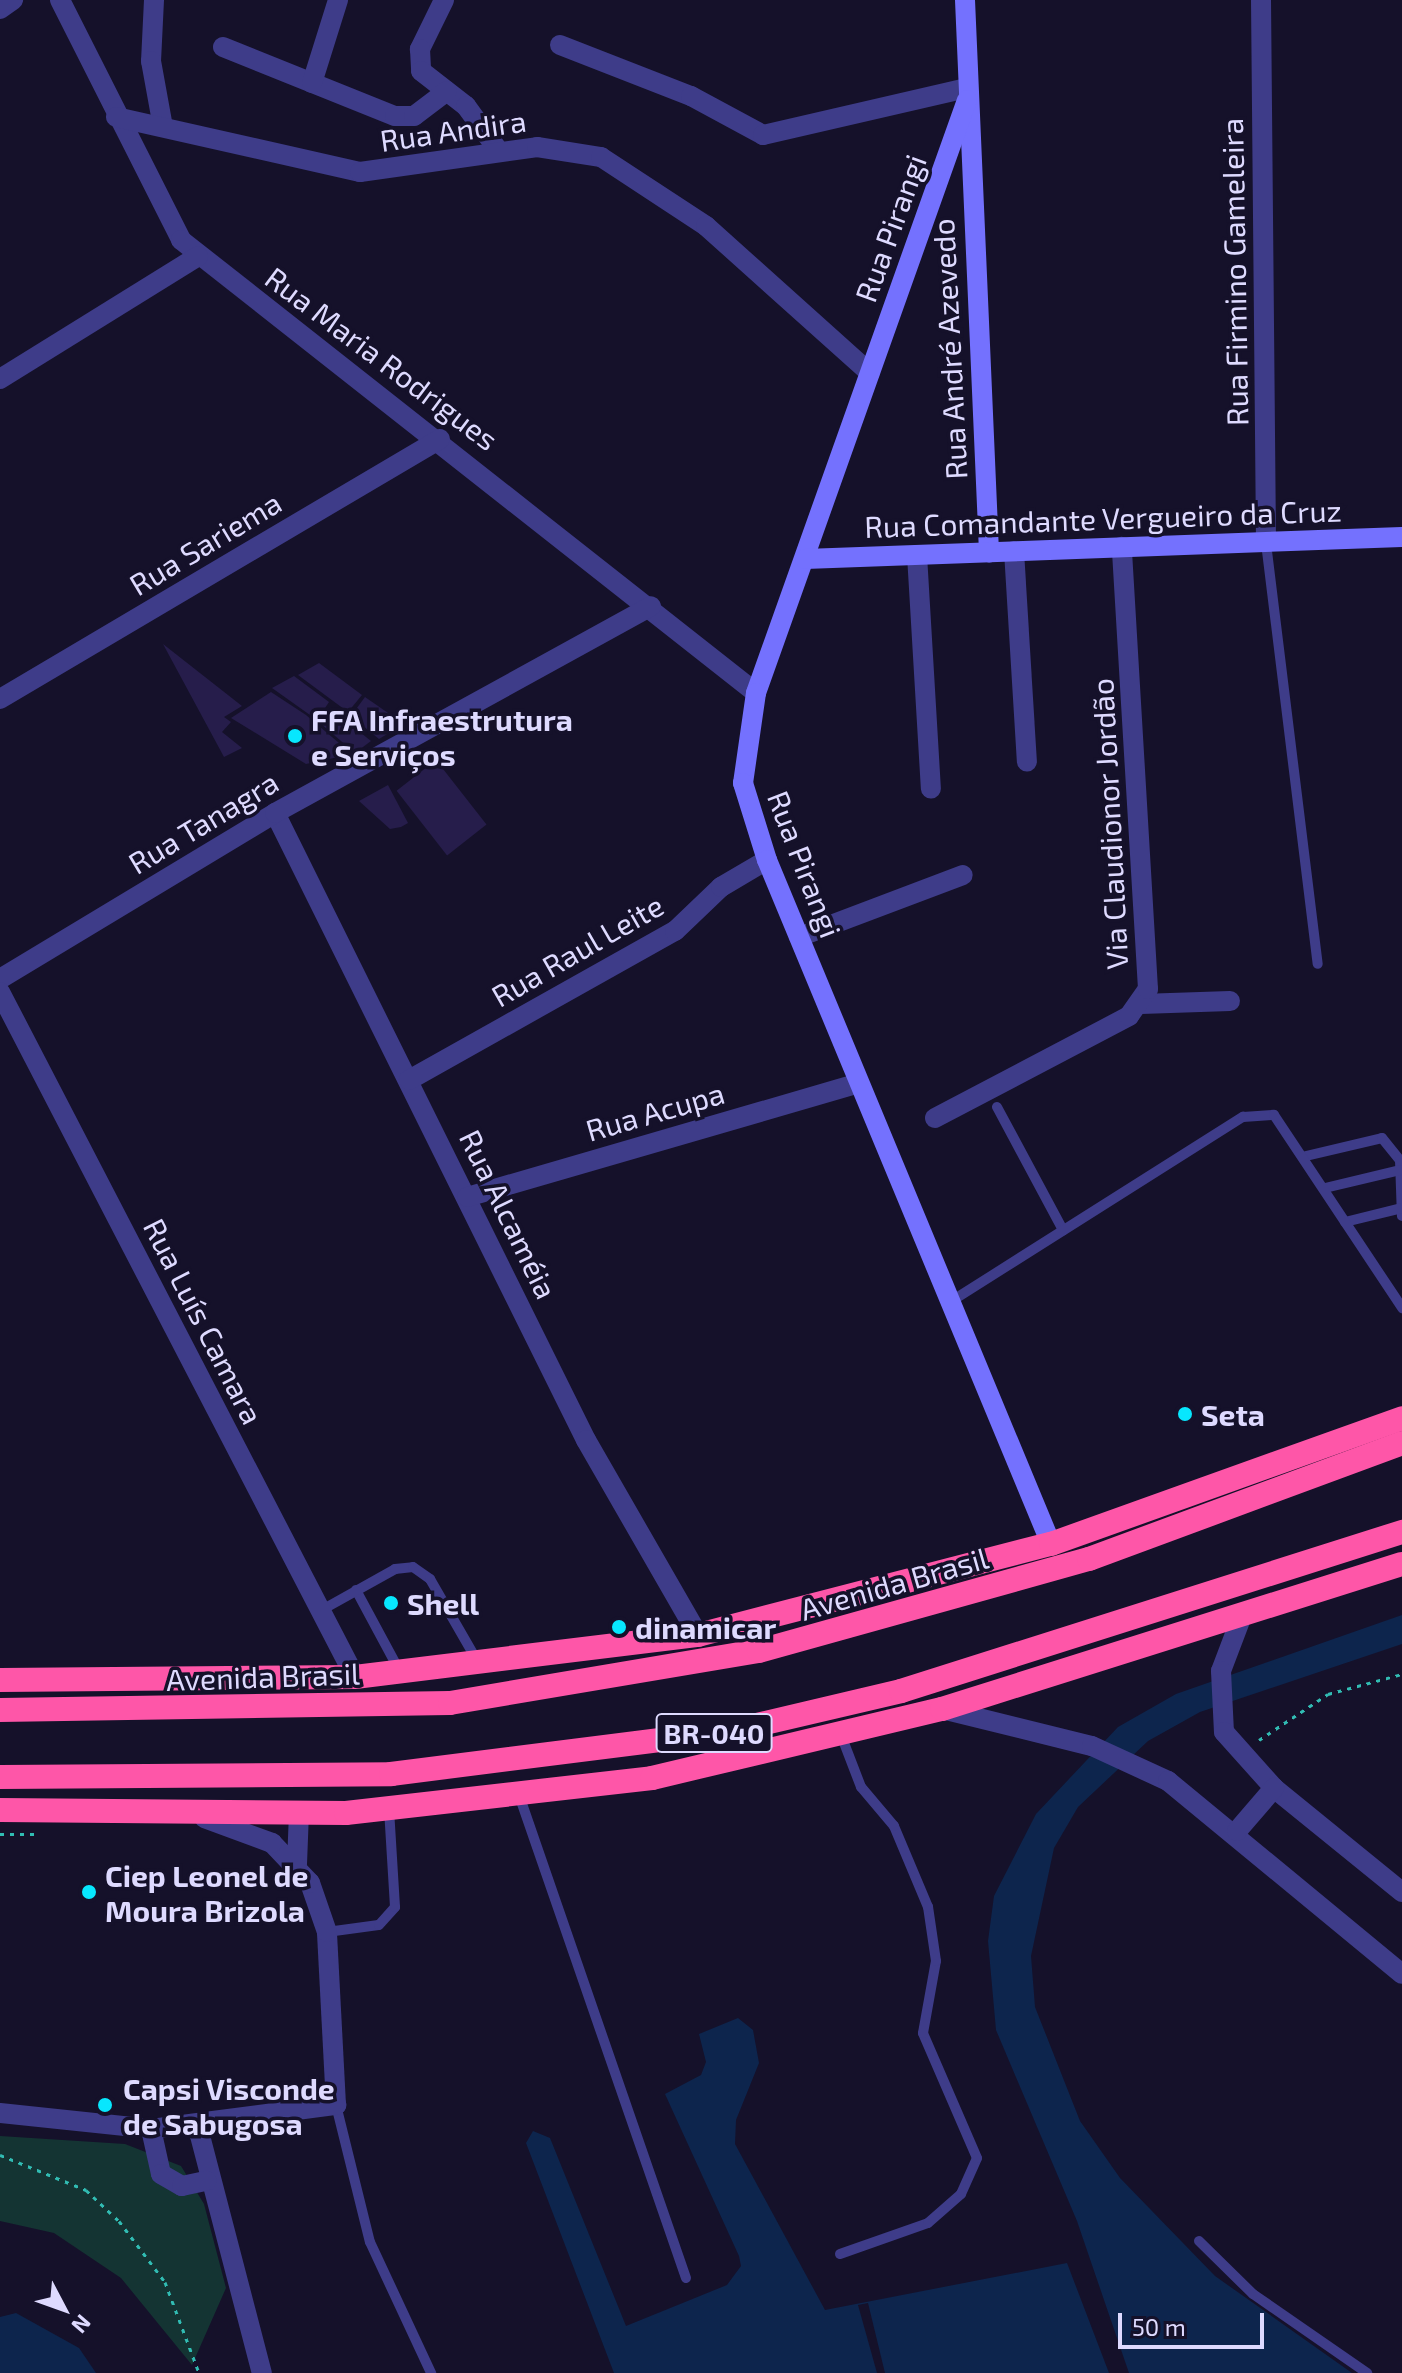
<!DOCTYPE html>
<meta charset="utf-8">
<style>
body{margin:0}
#map{position:relative;width:1402px;height:2373px;overflow:hidden;background:#15112a;font-family:"Exo 2",sans-serif}
div>[style]{position:absolute}
.green>*{inset:0;background:#143433}
.water>*{inset:0;background:#0d254d}
.pier>*{inset:0;background:#15112a}
.building>*{inset:0;background:#261d4b;transform-origin:0 0}
.path>*{height:3px;margin-top:-1.5px;transform-origin:0;background:repeating-linear-gradient(90deg,#31bcb3 0 4px,transparent 0 10px)}
.lane>*{height:10px;margin:-5px;padding:0 5px;transform-origin:5px;border-radius:5px;background:#3e3c89}
.street>*{height:20px;margin:-10px;padding:0 10px;transform-origin:10px;border-radius:10px;background:#3e3c89}
.secondary>*{height:20px;margin:-10px;padding:0 10px;transform-origin:10px;border-radius:10px;background:#7471fe}
.highway>*{height:24px;margin:-12px;padding:0 12px;transform-origin:12px;border-radius:12px;background:#fe56a8}
.dots>*{width:22px;height:22px;translate:-50% -50%;box-sizing:border-box;border:4px solid #15112a;border-radius:50%}
span{translate:-50% -50%;white-space:nowrap;text-align:center;line-height:1.15;-webkit-text-stroke:7px #15112a;paint-order:stroke}
.shield-label span{padding:2px 6px;background:#15112a;border:2px solid;border-radius:6px;-webkit-text-stroke-width:0}
.shield-label{font-size:28px;color:#dedaff;font-weight:700}
.street-label{font-size:30px;color:#dedaff}
.poi-label{font-size:30px;color:#dedaff;font-weight:700}
.left{translate:0 -50%;text-align:left}
.north{position:absolute;left:24px;top:2269px;width:80px;height:80px;-webkit-text-stroke:6px #15112a;paint-order:stroke;rotate:131deg;font-size:22px;font-weight:700;line-height:32px;text-align:center;color:#dedaff}
.north::after{content:'';display:block;margin:auto;width:28px;height:36px;background:#dedaff;clip-path:polygon(50% 0,100% 100%,50% 72%,0 100%)}
.scale{position:absolute;left:1118px;top:2313px;width:146px;height:36px;box-sizing:border-box;border:4px solid #dedaff;border-top:0;padding-left:10px;font-size:24px;line-height:28px;white-space:nowrap;color:#dedaff;-webkit-text-stroke:6px #15112a;paint-order:stroke}
</style>
<div id="map">
<div class="green">
<i style="clip-path:polygon(0 2136px,125px 2144px,181px 2166px,204px 2204px,226px 2288px,192px 2365px,121px 2278px,54px 2233px,0 2221px)"></i>
</div>
<div class="water">
<i style="clip-path:polygon(1402px 1615px,1402px 1644px,1200px 1712px,1148px 1741px,1078px 1807px,1054px 1848px,1031px 1956px,1035px 2007px,1080px 2121px,1120px 2178px,1215px 2276px,1352px 2373px,1129px 2373px,1077px 2221px,996px 2030px,988px 1941px,994px 1896px,1036px 1814px,1118px 1727px,1176px 1694px)"></i>
<i style="clip-path:polygon(738px 2018px,753px 2030px,759px 2063px,736px 2120px,735px 2144px,825px 2310px,1067px 2263px,1109px 2373px,614px 2373px,526px 2143px,533px 2131px,550px 2138px,626px 2326px,727px 2285px,741px 2266px,739px 2256px,665px 2094px,701px 2075px,706px 2062px,699px 2034px)"></i>
<i style="clip-path:polygon(16px 2313px,79px 2348px,96px 2373px,0 2373px,0 2317px)"></i>
</div>
<div class="pier">
<i style="clip-path:polygon(868px 2303px,885px 2373px,877px 2373px,858px 2305px)"></i>
</div>
<div class="building">
<i style="clip-path:polygon(163px 644px,242px 706px,224px 717px,231px 722px,222px 732px,242px 748px,224px 757px)"></i>
<i style="clip-path:polygon(319px 663px,362px 695px,348px 712px,298px 675px)"></i>
<i style="clip-path:polygon(294px 676px,329px 702px,317px 720px,272px 688px)"></i>
<i style="clip-path:polygon(271px 692px,306px 715px,352px 754px,306px 764px,231px 718px)"></i>
<i style="clip-path:polygon(365px 697px,404px 724px,379px 739px,351px 716px)"></i>
<i style="clip-path:polygon(330px 708px,371px 741px,355px 753px,320px 723px)"></i>
<i style="left:436px;top:760px;width:82px;height:50px;rotate:52deg"></i>
<i style="clip-path:polygon(388px 785px,408px 823px,401px 827px,390px 829px,359px 801px)"></i>
</div>
<div class="path">
<i style="left:1259px;top:1740px;width:83px;rotate:-33.7deg"></i>
<i style="left:1328px;top:1694px;width:77px;rotate:-15.1deg"></i>
<i style="left:0;top:1834px;width:36px"></i>
<i style="left:0;top:2155px;width:93px;rotate:22.1deg"></i>
<i style="left:86px;top:2190px;width:45px;rotate:43.2deg"></i>
<i style="left:119px;top:2221px;width:76px;rotate:53deg"></i>
<i style="left:165px;top:2282px;width:97px;rotate:69.5deg"></i>
</div>
<div class="lane">
<i style="left:1266px;top:543px;width:424px;rotate:83deg"></i>
<i style="left:997px;top:1107px;width:140px;rotate:61.8deg"></i>
<i style="left:1306px;top:1156px;width:78px;rotate:-13.3deg"></i>
<i style="left:1382px;top:1138px;width:28px;rotate:51deg"></i>
<i style="left:1400px;top:1160px;width:56px;rotate:88deg"></i>
<i style="left:1325px;top:1188px;width:77px;rotate:-13.5deg"></i>
<i style="left:1345px;top:1222px;width:59px;rotate:-13.8deg"></i>
<i style="left:950px;top:1302px;width:347px;rotate:-32.3deg"></i>
<i style="left:1243px;top:1117px;width:31px;rotate:-4deg"></i>
<i style="left:1274px;top:1115px;width:232px;rotate:56.4deg"></i>
<i style="left:356px;top:1590px;width:91px;rotate:61.7deg"></i>
<i style="left:320px;top:1611px;width:86px;rotate:-29.2deg"></i>
<i style="left:395px;top:1569px;width:18px;rotate:-6deg"></i>
<i style="left:413px;top:1567px;width:21px;rotate:35deg"></i>
<i style="left:430px;top:1579px;width:96px;rotate:60deg"></i>
<i style="left:519px;top:1795px;width:511px;rotate:70.93deg"></i>
<i style="left:327px;top:1932px;width:52px;rotate:-7.7deg"></i>
<i style="left:379px;top:1925px;width:24px;rotate:-48deg"></i>
<i style="left:395px;top:1907px;width:97px;rotate:-93.5deg"></i>
<i style="left:336px;top:2105px;width:141px;rotate:76.1deg"></i>
<i style="left:370px;top:2242px;width:145px;rotate:65deg"></i>
<i style="left:1199px;top:2241px;width:76px;rotate:44.5deg"></i>
<i style="left:1253px;top:2294px;width:139px;rotate:34.7deg"></i>
<i style="left:840px;top:2254px;width:93px;rotate:-19.4deg"></i>
<i style="left:928px;top:2223px;width:44px;rotate:-41.3deg"></i>
<i style="left:961px;top:2194px;width:39px;rotate:-66deg"></i>
<i style="left:977px;top:2158px;width:136px;rotate:-113.4deg"></i>
<i style="left:923px;top:2033px;width:73px;rotate:-79.8deg"></i>
<i style="left:936px;top:1961px;width:55px;rotate:-98.4deg"></i>
<i style="left:928px;top:1907px;width:88px;rotate:-112.8deg"></i>
<i style="left:894px;top:1826px;width:51px;rotate:-130.2deg"></i>
<i style="left:861px;top:1787px;width:56px;rotate:-111deg"></i>
</div>
<div class="street">
<i style="left:60px;top:0;width:269px;rotate:63.2deg"></i>
<i style="left:181px;top:240px;width:732px;rotate:38.23deg"></i>
<i style="left:154px;top:0;width:61px;rotate:92.8deg"></i>
<i style="left:151px;top:61px;width:67px;rotate:79.7deg"></i>
<i style="left:444px;top:0;width:55px;rotate:116.1deg"></i>
<i style="left:420px;top:49px;width:22px;rotate:87deg"></i>
<i style="left:421px;top:71px;width:57px;rotate:37.9deg"></i>
<i style="left:466px;top:106px;width:54px;rotate:54deg"></i>
<i style="left:1261px;top:0;width:543px;rotate:89.47deg"></i>
<i style="left:0;top:9px;width:16px;rotate:-35deg"></i>
<i style="left:560px;top:45px;width:141px;rotate:21.3deg"></i>
<i style="left:691px;top:96px;width:82px;rotate:28.4deg"></i>
<i style="left:763px;top:135px;width:209px;rotate:-13deg"></i>
<i style="left:223px;top:47px;width:185px;rotate:21.9deg"></i>
<i style="left:395px;top:116px;width:19px"></i>
<i style="left:414px;top:116px;width:41px;rotate:-37.1deg"></i>
<i style="left:312px;top:83px;width:87px;rotate:-72.6deg"></i>
<i style="left:116px;top:117px;width:250px;rotate:12.7deg"></i>
<i style="left:360px;top:172px;width:179px;rotate:-8deg"></i>
<i style="left:537px;top:147px;width:65px;rotate:8.9deg"></i>
<i style="left:601px;top:157px;width:126px;rotate:33.3deg"></i>
<i style="left:706px;top:226px;width:220px;rotate:41.9deg"></i>
<i style="left:0;top:379px;width:233px;rotate:-31.8deg"></i>
<i style="left:1014px;top:551px;width:211px;rotate:86.5deg"></i>
<i style="left:917px;top:555px;width:234px;rotate:86.6deg"></i>
<i style="left:0;top:699px;width:511px;rotate:-30.58deg"></i>
<i style="left:275px;top:813px;width:700px;rotate:63.62deg"></i>
<i style="left:586px;top:1440px;width:225px;rotate:60.1deg"></i>
<i style="left:799px;top:937px;width:175px;rotate:-20.7deg"></i>
<i style="left:0;top:979px;width:321px;rotate:-31.1deg"></i>
<i style="left:275px;top:813px;width:429px;rotate:-28.8deg"></i>
<i style="left:0;top:992px;width:772px;rotate:62.6deg"></i>
<i style="left:1141px;top:1004px;width:89px;rotate:-1.9deg"></i>
<i style="left:409px;top:1080px;width:305px;rotate:-29.3deg"></i>
<i style="left:675px;top:931px;width:64px;rotate:-43.7deg"></i>
<i style="left:721px;top:887px;width:53px;rotate:-30.4deg"></i>
<i style="left:935px;top:1118px;width:219px;rotate:-27.7deg"></i>
<i style="left:1129px;top:1016px;width:33px;rotate:-55deg"></i>
<i style="left:1148px;top:989px;width:443px;rotate:-93.4deg"></i>
<i style="left:467px;top:1197px;width:408px;rotate:-16.2deg"></i>
<i style="left:1243px;top:1613px;width:62px;rotate:110.8deg"></i>
<i style="left:1221px;top:1671px;width:61px;rotate:87.2deg"></i>
<i style="left:1224px;top:1732px;width:75px;rotate:48.2deg"></i>
<i style="left:1274px;top:1788px;width:165px;rotate:39.1deg"></i>
<i style="left:942px;top:1709px;width:154px;rotate:13.9deg"></i>
<i style="left:1092px;top:1746px;width:84px;rotate:24.7deg"></i>
<i style="left:1168px;top:1781px;width:303px;rotate:39.5deg"></i>
<i style="left:1237px;top:1831px;width:57px;rotate:-49.3deg"></i>
<i style="left:297px;top:1864px;width:51px;rotate:-87.8deg"></i>
<i style="left:0;top:2113px;width:152px;rotate:6deg"></i>
<i style="left:151px;top:2129px;width:187px;rotate:-7.4deg"></i>
<i style="left:336px;top:2105px;width:173px;rotate:-93deg"></i>
<i style="left:327px;top:1932px;width:52px;rotate:-109.1deg"></i>
<i style="left:310px;top:1883px;width:55px;rotate:-133.5deg"></i>
<i style="left:272px;top:1843px;width:72px;rotate:-159.8deg"></i>
<i style="left:198px;top:2128px;width:253px;rotate:75.4deg"></i>
<i style="left:151px;top:2129px;width:46px;rotate:77.5deg"></i>
<i style="left:161px;top:2174px;width:24px;rotate:30deg"></i>
<i style="left:182px;top:2186px;width:25px;rotate:-12deg"></i>
</div>
<div class="secondary">
<i style="left:965px;top:0;width:553px;rotate:87.51deg"></i>
<i style="left:967px;top:100px;width:629px;rotate:109.59deg"></i>
<i style="left:756px;top:693px;width:91px;rotate:98.2deg"></i>
<i style="left:743px;top:783px;width:81px;rotate:72.7deg"></i>
<i style="left:767px;top:860px;width:741px;rotate:67.45deg"></i>
<i style="left:805px;top:559px;width:597px;rotate:-2.11deg"></i>
</div>
<div class="highway">
<i style="left:0;top:1680px;width:355px;rotate:-0.5deg"></i>
<i style="left:355px;top:1677px;width:346px;rotate:-7deg"></i>
<i style="left:698px;top:1635px;width:365px;rotate:-14.5deg"></i>
<i style="left:1051px;top:1544px;width:373px;rotate:-19.7deg"></i>
<i style="left:0;top:1710px;width:450px;rotate:-0.9deg"></i>
<i style="left:450px;top:1703px;width:313px;rotate:-9.6deg"></i>
<i style="left:759px;top:1651px;width:343px;rotate:-15.6deg"></i>
<i style="left:1089px;top:1559px;width:334px;rotate:-20.3deg"></i>
<i style="left:0;top:1777px;width:391px;rotate:-0.4deg"></i>
<i style="left:391px;top:1774px;width:343px;rotate:-7.2deg"></i>
<i style="left:731px;top:1731px;width:175px;rotate:-13.2deg"></i>
<i style="left:901px;top:1691px;width:526px;rotate:-17.61deg"></i>
<i style="left:0;top:1810px;width:346px;rotate:0.5deg"></i>
<i style="left:346px;top:1813px;width:308px;rotate:-6.5deg"></i>
<i style="left:652px;top:1778px;width:298px;rotate:-13.4deg"></i>
<i style="left:942px;top:1709px;width:482px;rotate:-17.5deg"></i>
</div>
<div class="dots">
<i style="left:295px;top:736px;background:#07e7fe"></i>
<i style="left:1185px;top:1414px;background:#07e7fe"></i>
<i style="left:391px;top:1603px;background:#07e7fe"></i>
<i style="left:619px;top:1627px;background:#07e7fe"></i>
<i style="left:89px;top:1892px;background:#07e7fe"></i>
<i style="left:105px;top:2105px;background:#07e7fe"></i>
</div>
<div class="shield-label">
<span style="left:714px;top:1733px">BR-040</span>
</div>
<div class="street-label">
<span style="left:453px;top:130px;rotate:-8deg">Rua Andira</span>
<span style="left:890px;top:228px;rotate:-70deg">Rua Pirangi</span>
<span style="left:1234px;top:272px;rotate:-91deg">Rua Firmino Gameleira</span>
<span style="left:949px;top:349px;rotate:-93deg">Rua André Azevedo</span>
<span style="left:382px;top:358px;rotate:37deg">Rua Maria Rodrigues</span>
<span style="left:1103px;top:518px;rotate:-2deg">Rua Comandante Vergueiro da Cruz</span>
<span style="left:205px;top:543px;rotate:-31deg">Rua Sariema</span>
<span style="left:203px;top:822px;rotate:-31deg">Rua Tanagra</span>
<span style="left:1109px;top:824px;rotate:-93deg">Via Claudionor Jordão</span>
<span style="left:805px;top:864px;rotate:69deg">Rua Pirangi</span>
<span style="left:577px;top:950px;rotate:-30deg">Rua Raul Leite</span>
<span style="left:655px;top:1111px;rotate:-16deg">Rua Acupa</span>
<span style="left:509px;top:1214px;rotate:64deg">Rua Alcaméia</span>
<span style="left:204px;top:1321px;rotate:63deg">Rua Luís Camara</span>
<span style="left:894px;top:1583px;rotate:-16deg">Avenida Brasil</span>
<span style="left:263px;top:1676px;rotate:-2deg">Avenida Brasil</span>
</div>
<div class="poi-label">
<span class="left" style="left:311px;top:736px">FFA Infraestrutura<br>e Serviços</span>
<span class="left" style="left:1201px;top:1414px">Seta</span>
<span class="left" style="left:407px;top:1603px">Shell</span>
<span class="left" style="left:635px;top:1627px">dinamicar</span>
<span class="left" style="left:105px;top:1892px">Ciep Leonel de<br>Moura Brizola</span>
<span class="left" style="left:123px;top:2105px">Capsi Visconde<br>de Sabugosa</span>
</div>
<div class="north">N</div>
<div class="scale">50 m</div>
</div>
